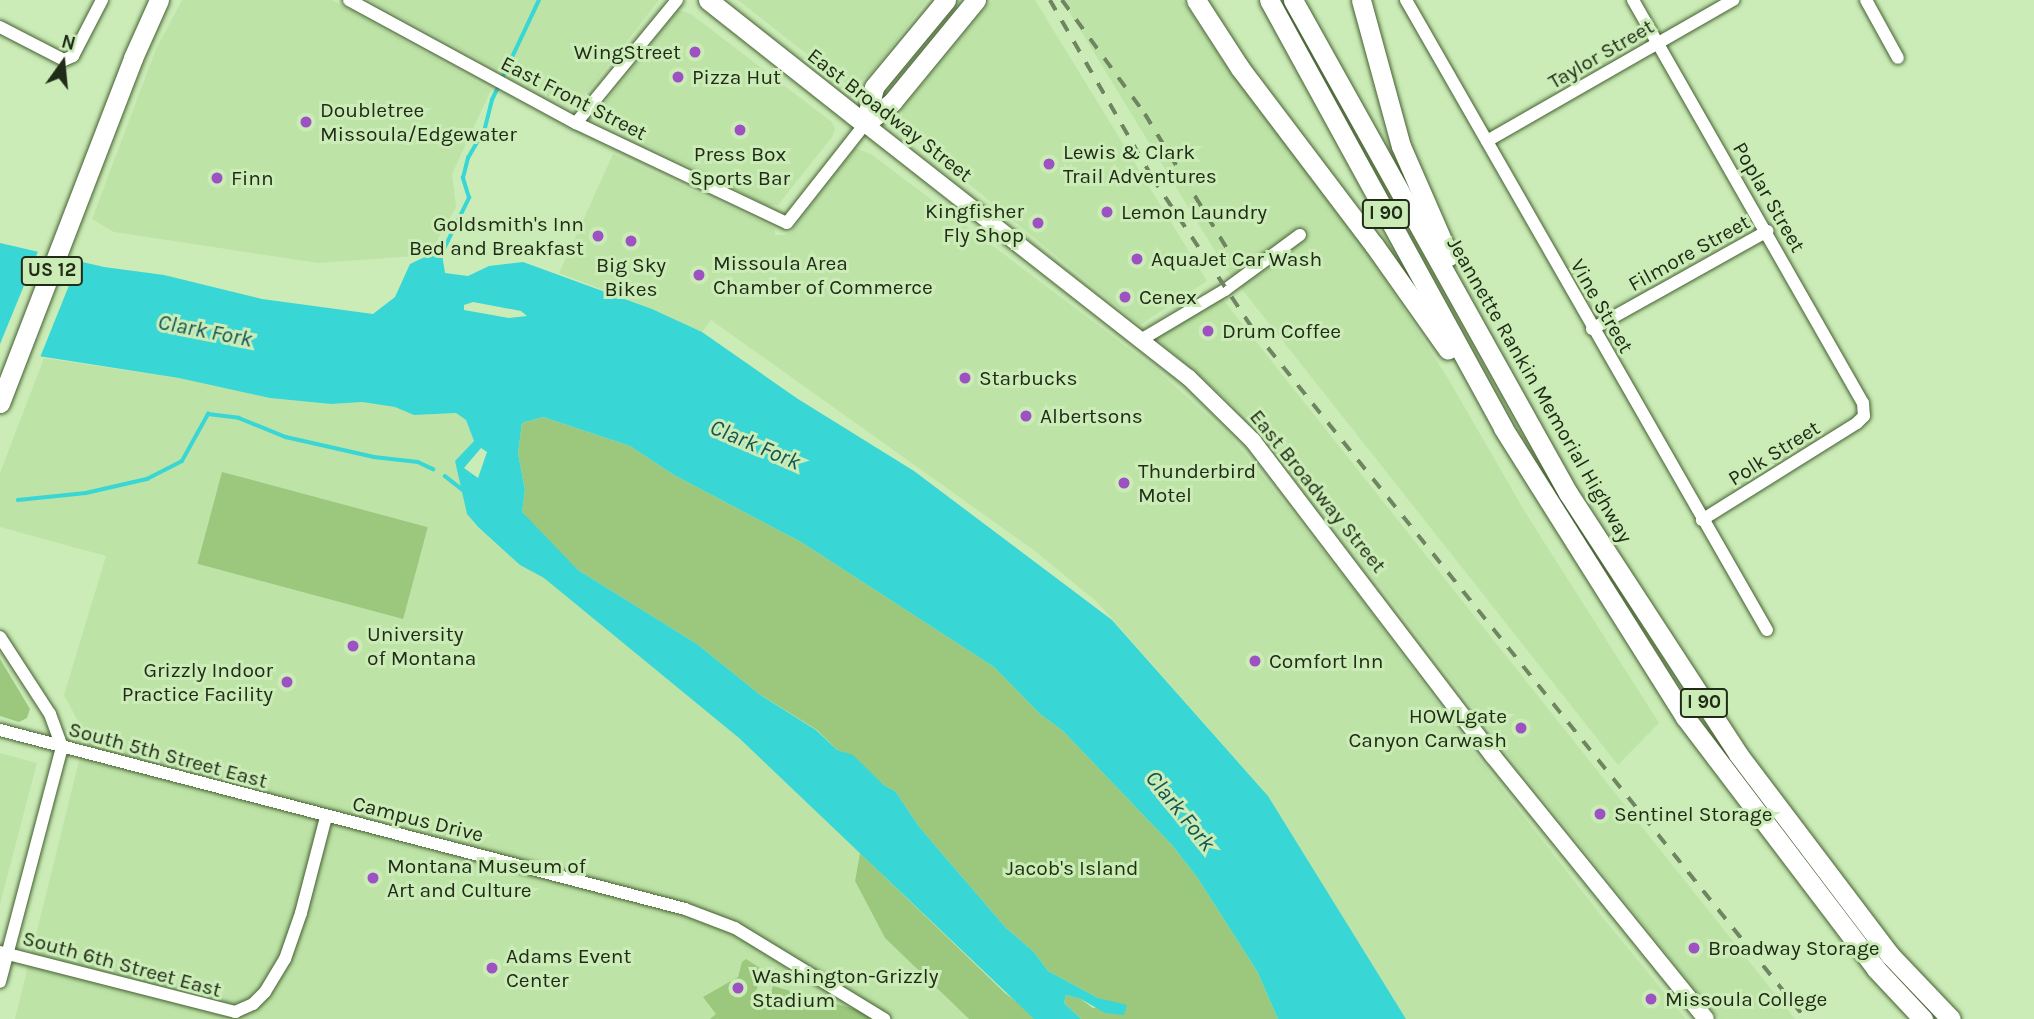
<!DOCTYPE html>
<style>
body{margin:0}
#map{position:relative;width:2034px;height:1019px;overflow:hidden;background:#cbecb7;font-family:Karla,sans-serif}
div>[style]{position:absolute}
.built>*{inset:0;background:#bee3a7}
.green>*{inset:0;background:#9bc87d;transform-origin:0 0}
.water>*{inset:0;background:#38d6d4}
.pier>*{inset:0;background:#cbecb7}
.stream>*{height:3.5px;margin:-1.75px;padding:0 1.75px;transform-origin:1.75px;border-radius:1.75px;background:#38d6d4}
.roads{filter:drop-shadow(0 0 2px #456031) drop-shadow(0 0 2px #456031)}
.minor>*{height:12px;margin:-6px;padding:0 6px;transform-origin:6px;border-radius:6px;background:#fff}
.major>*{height:16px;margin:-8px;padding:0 8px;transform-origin:8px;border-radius:8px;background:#fff}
.highway>*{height:19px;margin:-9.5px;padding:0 9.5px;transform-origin:9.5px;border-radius:9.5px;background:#fff}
.rail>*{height:3.5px;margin-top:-1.75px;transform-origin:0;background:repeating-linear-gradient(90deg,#6f8562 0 12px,transparent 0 24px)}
.dots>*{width:19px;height:19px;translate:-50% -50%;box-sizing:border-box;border:4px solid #cbecb7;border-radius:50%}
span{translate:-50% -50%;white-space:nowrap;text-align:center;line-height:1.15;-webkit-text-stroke:6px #cbecb7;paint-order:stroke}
.shield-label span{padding:2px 5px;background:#cbecb7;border:2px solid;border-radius:5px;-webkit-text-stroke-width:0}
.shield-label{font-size:19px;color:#202c18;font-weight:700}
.poi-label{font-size:21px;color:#202c18}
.right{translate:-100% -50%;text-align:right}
.left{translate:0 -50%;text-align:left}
.street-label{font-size:21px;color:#202c18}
.park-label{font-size:21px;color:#213411}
.water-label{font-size:23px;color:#145554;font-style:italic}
.north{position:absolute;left:28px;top:28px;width:70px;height:70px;-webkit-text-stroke:5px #cbecb7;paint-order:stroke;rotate:15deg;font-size:19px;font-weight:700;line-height:28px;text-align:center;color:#202c18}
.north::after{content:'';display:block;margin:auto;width:24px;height:32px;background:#202c18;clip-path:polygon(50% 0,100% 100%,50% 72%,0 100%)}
</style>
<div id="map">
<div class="built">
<i style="clip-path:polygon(182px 0,332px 0,491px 90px,452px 174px,456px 207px,429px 255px,318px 263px,114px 232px,92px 219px,156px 49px)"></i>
<i style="clip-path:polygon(369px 0,659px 0,588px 91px,565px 105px)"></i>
<i style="clip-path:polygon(738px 0,927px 0,871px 73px,855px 85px,842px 82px)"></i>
<i style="clip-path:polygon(992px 0,1035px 0,1207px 281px,1140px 325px,901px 128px,903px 108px)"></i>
<i style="clip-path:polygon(1062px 0,1182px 0,1224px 63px,1352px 228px,1449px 380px,1525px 512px,1659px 723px,1618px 765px,1226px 269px)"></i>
<i style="clip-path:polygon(678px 10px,691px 14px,832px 122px,835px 129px,832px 137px,778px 205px,766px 205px,609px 126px,602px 116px,601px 108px)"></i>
<i style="clip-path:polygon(855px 148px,871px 154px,1156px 369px,1231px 437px,1356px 592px,1470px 748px,1604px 919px,1686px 1019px,1406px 1019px,1268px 796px,1097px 602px,1035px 551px,711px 320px,702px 332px,652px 309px,559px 273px,613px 154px,766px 224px,775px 229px,775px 235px,784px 235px,791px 232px)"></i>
<i style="clip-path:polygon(1222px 298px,1288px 382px,1795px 1019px,1719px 1019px,1514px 762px,1280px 454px,1245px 415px,1154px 337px)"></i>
<i style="clip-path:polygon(44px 358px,179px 378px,270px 398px,331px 404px,361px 402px,395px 407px,414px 415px,456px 413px,466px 420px,474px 441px,455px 461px,467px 514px,477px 527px,520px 565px,544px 578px,739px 738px,860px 853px,855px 881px,885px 938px,969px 1019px,15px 1019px,84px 741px,78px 721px,64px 695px,106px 556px,0 527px,0 473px)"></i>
<i style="clip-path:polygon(0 753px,37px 763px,0 904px)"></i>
</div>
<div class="green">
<i style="clip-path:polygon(543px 417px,630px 446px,674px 475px,801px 542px,994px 667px,1040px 714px,1063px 731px,1172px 845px,1197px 877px,1257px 971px,1278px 1019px,1081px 1019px,1064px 1003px,1066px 995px,1081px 999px,1093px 1008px,1118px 1004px,1098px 998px,1048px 971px,1034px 952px,1006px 928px,920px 828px,895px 791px,885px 786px,853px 756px,837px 750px,817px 730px,759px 694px,697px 644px,578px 570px,537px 531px,522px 512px,525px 490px,518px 453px,522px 423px)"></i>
<i style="left:222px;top:472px;width:213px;height:95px;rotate:15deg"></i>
<i style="clip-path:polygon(0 659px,30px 709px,27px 718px,19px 722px,0 716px)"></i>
<i style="clip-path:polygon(860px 853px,1005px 993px,1030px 1012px,1034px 1019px,969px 1019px,885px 938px,855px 881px)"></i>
<i style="clip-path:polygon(746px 959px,760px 968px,757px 989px,752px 994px,769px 999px,773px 986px,872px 1014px,871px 1019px,710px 1019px,716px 1014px,703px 997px,738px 977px,742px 962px)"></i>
</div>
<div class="water">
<i style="clip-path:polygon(evenodd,0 243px,104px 267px,164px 275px,262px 299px,373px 314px,395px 297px,410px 264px,429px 255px,442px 254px,445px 273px,468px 276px,489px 266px,523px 262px,652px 309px,702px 332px,798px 399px,914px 471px,1112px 620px,1268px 796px,1406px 1019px,1278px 1019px,1257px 971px,1197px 877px,1172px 845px,1063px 731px,1040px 714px,994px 667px,801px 542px,674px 475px,630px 446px,543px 417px,522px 423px,518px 453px,525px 490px,522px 512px,578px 570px,697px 644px,759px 694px,816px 730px,837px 750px,853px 755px,885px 786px,895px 791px,920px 828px,1006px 928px,1034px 952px,1048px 971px,1098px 998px,1127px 1005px,1124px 1015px,1105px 1013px,1081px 999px,1066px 995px,1064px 1003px,1081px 1019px,1034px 1019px,739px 738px,544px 578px,520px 565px,478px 527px,467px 514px,455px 461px,474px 441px,466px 420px,456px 413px,414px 415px,395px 407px,362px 402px,331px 404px,270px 398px,179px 378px,0 350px,0 243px,473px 302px,521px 311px,527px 316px,509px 318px,464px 310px,464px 305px,473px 302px,0 243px,481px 448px,487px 452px,478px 478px,464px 468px,481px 448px)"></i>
</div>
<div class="pier">
<i style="clip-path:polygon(39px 249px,80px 258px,39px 360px,0 353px,0 344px)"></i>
</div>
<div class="stream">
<i style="left:440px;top:257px;width:66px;rotate:-63.8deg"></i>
<i style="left:469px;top:198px;width:21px;rotate:-107deg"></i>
<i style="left:463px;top:178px;width:21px;rotate:-76deg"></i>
<i style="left:468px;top:158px;width:34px;rotate:-60deg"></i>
<i style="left:485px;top:128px;width:29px;rotate:-76deg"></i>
<i style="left:492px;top:100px;width:110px;rotate:-64.8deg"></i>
<i style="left:445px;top:476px;width:23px;rotate:38deg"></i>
<i style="left:18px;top:500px;width:68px;rotate:-5.9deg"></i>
<i style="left:86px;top:493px;width:63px;rotate:-12.9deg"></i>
<i style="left:147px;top:479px;width:39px;rotate:-27deg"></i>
<i style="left:182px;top:461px;width:54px;rotate:-61deg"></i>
<i style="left:208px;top:414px;width:31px;rotate:7deg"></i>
<i style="left:239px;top:418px;width:51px;rotate:22deg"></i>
<i style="left:286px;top:437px;width:90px;rotate:12.8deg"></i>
<i style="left:374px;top:457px;width:44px;rotate:6.5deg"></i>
<i style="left:418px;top:462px;width:17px;rotate:25deg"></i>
</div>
<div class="roads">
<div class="minor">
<i style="left:349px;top:0;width:258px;rotate:28.5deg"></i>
<i style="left:576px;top:123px;width:233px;rotate:25.4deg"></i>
<i style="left:787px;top:223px;width:126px;rotate:-51.8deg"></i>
<i style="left:1406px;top:0;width:726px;rotate:60.19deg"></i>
<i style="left:1633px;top:0;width:464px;rotate:60.3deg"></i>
<i style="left:1863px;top:403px;width:13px;rotate:86deg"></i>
<i style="left:1864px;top:416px;width:10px;rotate:135deg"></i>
<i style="left:1857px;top:423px;width:183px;rotate:148deg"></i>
<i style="left:1866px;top:0;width:66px;rotate:61.1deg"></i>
<i style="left:0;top:27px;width:72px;rotate:27.3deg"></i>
<i style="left:64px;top:60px;width:10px;rotate:-24deg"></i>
<i style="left:73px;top:56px;width:63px;rotate:-62.6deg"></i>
<i style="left:576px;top:123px;width:159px;rotate:-50.6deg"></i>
<i style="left:1487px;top:141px;width:284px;rotate:-29.8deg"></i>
<i style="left:1592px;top:329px;width:201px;rotate:-29.2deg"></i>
<i style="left:1139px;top:341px;width:100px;rotate:-30.7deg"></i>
<i style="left:1225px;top:290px;width:93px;rotate:-36.3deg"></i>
<i style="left:0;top:637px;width:92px;rotate:57deg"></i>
<i style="left:50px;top:714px;width:35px;rotate:70deg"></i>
<i style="left:62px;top:747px;width:243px;rotate:104.8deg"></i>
<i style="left:0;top:730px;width:708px;rotate:14.64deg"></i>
<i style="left:685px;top:909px;width:53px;rotate:20.8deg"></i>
<i style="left:735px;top:928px;width:175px;rotate:31.4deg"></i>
<i style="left:0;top:952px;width:243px;rotate:14.3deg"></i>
<i style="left:235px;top:1012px;width:20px;rotate:-24deg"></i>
<i style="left:253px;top:1004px;width:17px;rotate:-45deg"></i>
<i style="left:265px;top:992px;width:39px;rotate:-59deg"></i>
<i style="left:285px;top:959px;width:49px;rotate:-70.8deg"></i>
<i style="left:301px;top:913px;width:99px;rotate:-75.4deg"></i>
</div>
<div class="major">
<i style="left:865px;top:124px;width:412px;rotate:38.1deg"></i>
<i style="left:1189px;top:378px;width:90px;rotate:44.5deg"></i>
<i style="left:1253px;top:441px;width:396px;rotate:52.7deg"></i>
<i style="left:1493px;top:756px;width:338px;rotate:51deg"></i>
</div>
<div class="highway">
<i style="left:708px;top:0;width:200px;rotate:38.3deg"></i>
<i style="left:1196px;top:0;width:81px;rotate:57.1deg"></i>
<i style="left:1240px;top:68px;width:222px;rotate:52.9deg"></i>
<i style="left:1374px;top:245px;width:128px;rotate:54.8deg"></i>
<i style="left:1269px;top:0;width:488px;rotate:61.3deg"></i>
<i style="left:1503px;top:428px;width:342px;rotate:57.8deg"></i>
<i style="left:1685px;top:717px;width:316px;rotate:52.8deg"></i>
<i style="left:1876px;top:969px;width:69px;rotate:46.8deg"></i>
<i style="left:1293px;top:0;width:565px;rotate:60.85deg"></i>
<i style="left:1568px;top:493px;width:311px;rotate:56.9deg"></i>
<i style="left:1738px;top:754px;width:252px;rotate:52.9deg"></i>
<i style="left:1890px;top:955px;width:88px;rotate:46.4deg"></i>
<i style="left:1361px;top:0;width:151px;rotate:74.7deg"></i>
<i style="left:1401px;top:146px;width:120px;rotate:66.4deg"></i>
<i style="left:865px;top:124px;width:36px;rotate:-39deg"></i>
<i style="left:893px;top:101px;width:131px;rotate:-50.6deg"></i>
<i style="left:865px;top:124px;width:38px;rotate:-76deg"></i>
<i style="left:874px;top:87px;width:113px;rotate:-50.4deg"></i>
<i style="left:0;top:403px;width:370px;rotate:-68.9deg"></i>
<i style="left:133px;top:58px;width:64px;rotate:-65.9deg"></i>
</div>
</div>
<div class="rail">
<i style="left:1050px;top:0;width:204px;rotate:60deg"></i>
<i style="left:1152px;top:177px;width:182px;rotate:56.4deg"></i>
<i style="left:1253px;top:329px;width:884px;rotate:51.29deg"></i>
<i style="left:1062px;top:0;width:141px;rotate:53.9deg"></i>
<i style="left:1145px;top:114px;width:165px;rotate:58.6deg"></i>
</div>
<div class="dots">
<i style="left:695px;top:52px;background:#9e51c3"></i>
<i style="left:678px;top:77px;background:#9e51c3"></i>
<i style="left:306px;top:122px;background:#9e51c3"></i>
<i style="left:740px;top:130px;background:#9e51c3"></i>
<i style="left:1049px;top:164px;background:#9e51c3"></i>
<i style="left:217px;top:178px;background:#9e51c3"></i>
<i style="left:1107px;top:212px;background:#9e51c3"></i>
<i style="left:1038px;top:223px;background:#9e51c3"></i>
<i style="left:598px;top:236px;background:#9e51c3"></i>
<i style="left:631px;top:241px;background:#9e51c3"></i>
<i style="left:1137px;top:259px;background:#9e51c3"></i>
<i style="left:699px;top:275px;background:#9e51c3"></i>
<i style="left:1125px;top:297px;background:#9e51c3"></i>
<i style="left:1208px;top:331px;background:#9e51c3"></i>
<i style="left:965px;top:378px;background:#9e51c3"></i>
<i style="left:1026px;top:416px;background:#9e51c3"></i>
<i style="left:1124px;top:483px;background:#9e51c3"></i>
<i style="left:353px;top:646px;background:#9e51c3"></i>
<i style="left:1255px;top:661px;background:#9e51c3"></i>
<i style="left:287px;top:682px;background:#9e51c3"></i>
<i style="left:1521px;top:728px;background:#9e51c3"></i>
<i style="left:1600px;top:814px;background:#9e51c3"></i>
<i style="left:373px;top:878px;background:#9e51c3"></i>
<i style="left:1694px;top:948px;background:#9e51c3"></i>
<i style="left:492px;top:968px;background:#9e51c3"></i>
<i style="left:738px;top:988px;background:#9e51c3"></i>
<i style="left:1651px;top:999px;background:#9e51c3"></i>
</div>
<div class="shield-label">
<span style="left:1386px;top:214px">I 90</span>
<span style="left:52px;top:271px">US 12</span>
<span style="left:1704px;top:703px">I 90</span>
</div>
<div class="poi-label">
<span class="right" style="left:681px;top:52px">WingStreet</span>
<span class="left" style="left:692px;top:77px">Pizza Hut</span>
<span class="left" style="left:320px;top:122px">Doubletree<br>Missoula/Edgewater</span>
<span class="left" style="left:1063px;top:164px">Lewis &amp; Clark<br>Trail Adventures</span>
<span style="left:740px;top:166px">Press Box<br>Sports Bar</span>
<span class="left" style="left:231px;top:178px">Finn</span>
<span class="right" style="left:1024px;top:223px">Kingfisher<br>Fly Shop</span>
<span class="left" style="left:1121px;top:212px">Lemon Laundry</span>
<span class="right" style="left:584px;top:236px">Goldsmith's Inn<br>Bed and Breakfast</span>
<span class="left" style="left:1151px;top:259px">AquaJet Car Wash</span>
<span class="left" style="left:713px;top:275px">Missoula Area<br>Chamber of Commerce</span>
<span style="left:631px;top:277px">Big Sky<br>Bikes</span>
<span class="left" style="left:1139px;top:297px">Cenex</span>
<span class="left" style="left:1222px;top:331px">Drum Coffee</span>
<span class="left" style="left:979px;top:378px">Starbucks</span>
<span class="left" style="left:1040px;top:416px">Albertsons</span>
<span class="left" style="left:1138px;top:483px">Thunderbird<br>Motel</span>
<span class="left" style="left:367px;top:646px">University<br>of Montana</span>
<span class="left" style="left:1269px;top:661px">Comfort Inn</span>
<span class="right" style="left:273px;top:682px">Grizzly Indoor<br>Practice Facility</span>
<span class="right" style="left:1507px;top:728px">HOWLgate<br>Canyon Carwash</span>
<span class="left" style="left:1614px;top:814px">Sentinel Storage</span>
<span class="left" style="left:387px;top:878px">Montana Museum of<br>Art and Culture</span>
<span class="left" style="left:1708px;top:948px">Broadway Storage</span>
<span class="left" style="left:506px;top:968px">Adams Event<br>Center</span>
<span class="left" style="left:752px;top:988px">Washington-Grizzly<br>Stadium</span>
<span class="left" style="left:1665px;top:999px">Missoula College</span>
</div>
<div class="street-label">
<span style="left:1601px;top:54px;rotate:-30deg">Taylor Street</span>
<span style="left:574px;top:98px;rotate:27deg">East Front Street</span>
<span style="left:890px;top:115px;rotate:38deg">East Broadway Street</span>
<span style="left:1769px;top:197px;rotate:60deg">Poplar Street</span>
<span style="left:1689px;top:253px;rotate:-29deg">Filmore Street</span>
<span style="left:1602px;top:306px;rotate:60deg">Vine Street</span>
<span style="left:1540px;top:390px;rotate:60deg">Jeannette Rankin Memorial Highway</span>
<span style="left:1774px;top:453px;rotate:-32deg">Polk Street</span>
<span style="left:1318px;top:491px;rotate:51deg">East Broadway Street</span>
<span style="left:168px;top:755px;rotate:15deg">South 5th Street East</span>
<span style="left:418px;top:819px;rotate:14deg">Campus Drive</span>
<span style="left:122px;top:964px;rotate:15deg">South 6th Street East</span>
</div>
<div class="park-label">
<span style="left:1072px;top:868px">Jacob's Island</span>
</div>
<div class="water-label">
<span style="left:205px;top:331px;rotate:11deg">Clark Fork</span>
<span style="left:755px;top:445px;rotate:23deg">Clark Fork</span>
<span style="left:1180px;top:811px;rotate:51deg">Clark Fork</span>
</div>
<div class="north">N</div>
</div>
